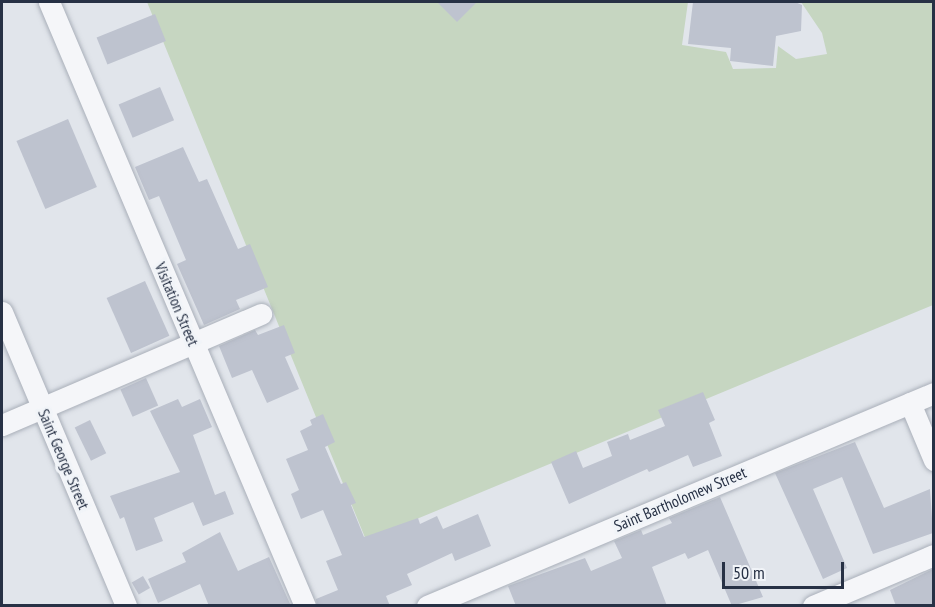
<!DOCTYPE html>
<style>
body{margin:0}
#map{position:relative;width:935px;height:607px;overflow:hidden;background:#e1e5eb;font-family:"PT Sans Narrow",sans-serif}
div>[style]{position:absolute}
.green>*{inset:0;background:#c6d6c1}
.building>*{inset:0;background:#bec3cf;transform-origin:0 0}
.roads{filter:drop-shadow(0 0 2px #a9afb9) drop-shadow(0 0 2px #a9afb9)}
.minor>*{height:21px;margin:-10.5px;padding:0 10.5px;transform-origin:10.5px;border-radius:10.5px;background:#f5f6f9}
span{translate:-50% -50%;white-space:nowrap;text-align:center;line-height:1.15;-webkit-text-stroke:6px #f1f4f8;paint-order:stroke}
.street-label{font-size:16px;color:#273145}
.frame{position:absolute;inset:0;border:3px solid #273145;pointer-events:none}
.scale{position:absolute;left:722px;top:562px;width:122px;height:27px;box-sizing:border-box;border:3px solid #273145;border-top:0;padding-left:8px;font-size:18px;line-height:21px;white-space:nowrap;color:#273145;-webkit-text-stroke:4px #f1f4f8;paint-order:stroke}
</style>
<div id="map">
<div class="green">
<i style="clip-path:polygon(147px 2px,688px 2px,682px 45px,726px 52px,733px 69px,776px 68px,778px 46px,796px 59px,827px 54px,822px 33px,801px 2px,933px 2px,933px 305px,366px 540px)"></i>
</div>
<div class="building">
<i style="clip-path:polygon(437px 2px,477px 2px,457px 22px)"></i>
<i style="clip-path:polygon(693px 2px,795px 2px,802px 5px,801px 31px,776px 36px,773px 66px,730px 61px,731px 48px,688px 44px)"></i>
<i style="left:155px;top:14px;width:29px;height:63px;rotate:68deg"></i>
<i style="left:160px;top:87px;width:36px;height:45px;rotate:67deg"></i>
<i style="left:68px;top:119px;width:74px;height:56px;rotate:67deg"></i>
<i style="clip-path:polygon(183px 147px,199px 182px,207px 179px,238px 249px,250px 244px,268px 287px,236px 300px,240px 309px,204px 325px,177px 264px,186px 260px,159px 196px,149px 200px,135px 167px)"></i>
<i style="left:145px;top:281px;width:60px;height:42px;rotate:66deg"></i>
<i style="clip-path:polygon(284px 325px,295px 353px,285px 357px,299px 389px,267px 403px,252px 370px,232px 378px,219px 346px,255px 330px,258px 335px)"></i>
<i style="left:146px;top:378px;width:30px;height:28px;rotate:66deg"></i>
<i style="clip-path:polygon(703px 392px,715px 420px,709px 423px,722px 456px,693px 467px,688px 455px,649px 472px,647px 469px,569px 504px,551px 462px,576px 451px,583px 468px,612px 456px,607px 442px,628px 434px,630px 440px,665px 426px,658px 410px)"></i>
<i style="clip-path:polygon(178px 399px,182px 407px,200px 399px,212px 427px,193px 435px,215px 495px,225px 491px,234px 514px,203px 526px,193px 502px,154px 518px,163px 541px,136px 551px,124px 517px,120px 519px,110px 496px,180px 472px,150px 411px)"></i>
<i style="clip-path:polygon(323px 414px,335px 442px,325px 447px,341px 484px,346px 482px,356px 503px,351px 505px,364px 537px,418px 518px,420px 524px,437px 516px,443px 529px,478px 514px,491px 546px,455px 561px,452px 553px,407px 574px,412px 585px,386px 596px,390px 606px,317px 606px,316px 599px,338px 590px,326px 561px,342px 555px,323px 510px,301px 519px,291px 494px,299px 490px,286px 459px,308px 450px,300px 431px,312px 425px,310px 420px)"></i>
<i style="left:90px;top:420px;width:37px;height:17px;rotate:64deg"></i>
<i style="clip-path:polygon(855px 442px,884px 508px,930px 489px,933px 533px,873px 554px,842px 477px,813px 489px,847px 568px,823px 579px,775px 473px)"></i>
<i style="clip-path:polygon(720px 497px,763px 597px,732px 606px,708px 550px,688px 559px,685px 553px,652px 567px,667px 606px,516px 606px,508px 586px,585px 558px,591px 571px,622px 558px,614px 541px,641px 530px,643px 535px,672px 523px,669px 518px)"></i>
<i style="clip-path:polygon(220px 532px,238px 571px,269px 557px,291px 606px,209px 606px,200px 584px,158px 603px,148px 579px,186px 562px,182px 553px)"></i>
<i style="clip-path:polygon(933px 569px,933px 606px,896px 606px,890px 590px)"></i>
<i style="left:143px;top:576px;width:14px;height:13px;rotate:60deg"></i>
</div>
<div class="roads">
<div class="minor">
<i style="left:49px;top:2px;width:656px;rotate:67.03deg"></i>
<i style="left:2px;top:312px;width:319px;rotate:67.1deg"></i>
<i style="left:910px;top:403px;width:62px;rotate:67.2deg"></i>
<i style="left:2px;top:425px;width:282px;rotate:-23.2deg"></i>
<i style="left:427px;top:606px;width:550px;rotate:-22.79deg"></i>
<i style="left:813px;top:606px;width:131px;rotate:-22.9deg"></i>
</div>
</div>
<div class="street-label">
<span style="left:177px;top:304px;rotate:67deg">Visitation Street</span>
<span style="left:64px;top:459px;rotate:67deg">Saint George Street</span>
<span style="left:680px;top:499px;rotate:-23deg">Saint Bartholomew Street</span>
</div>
<div class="frame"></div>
<div class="scale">50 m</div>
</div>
